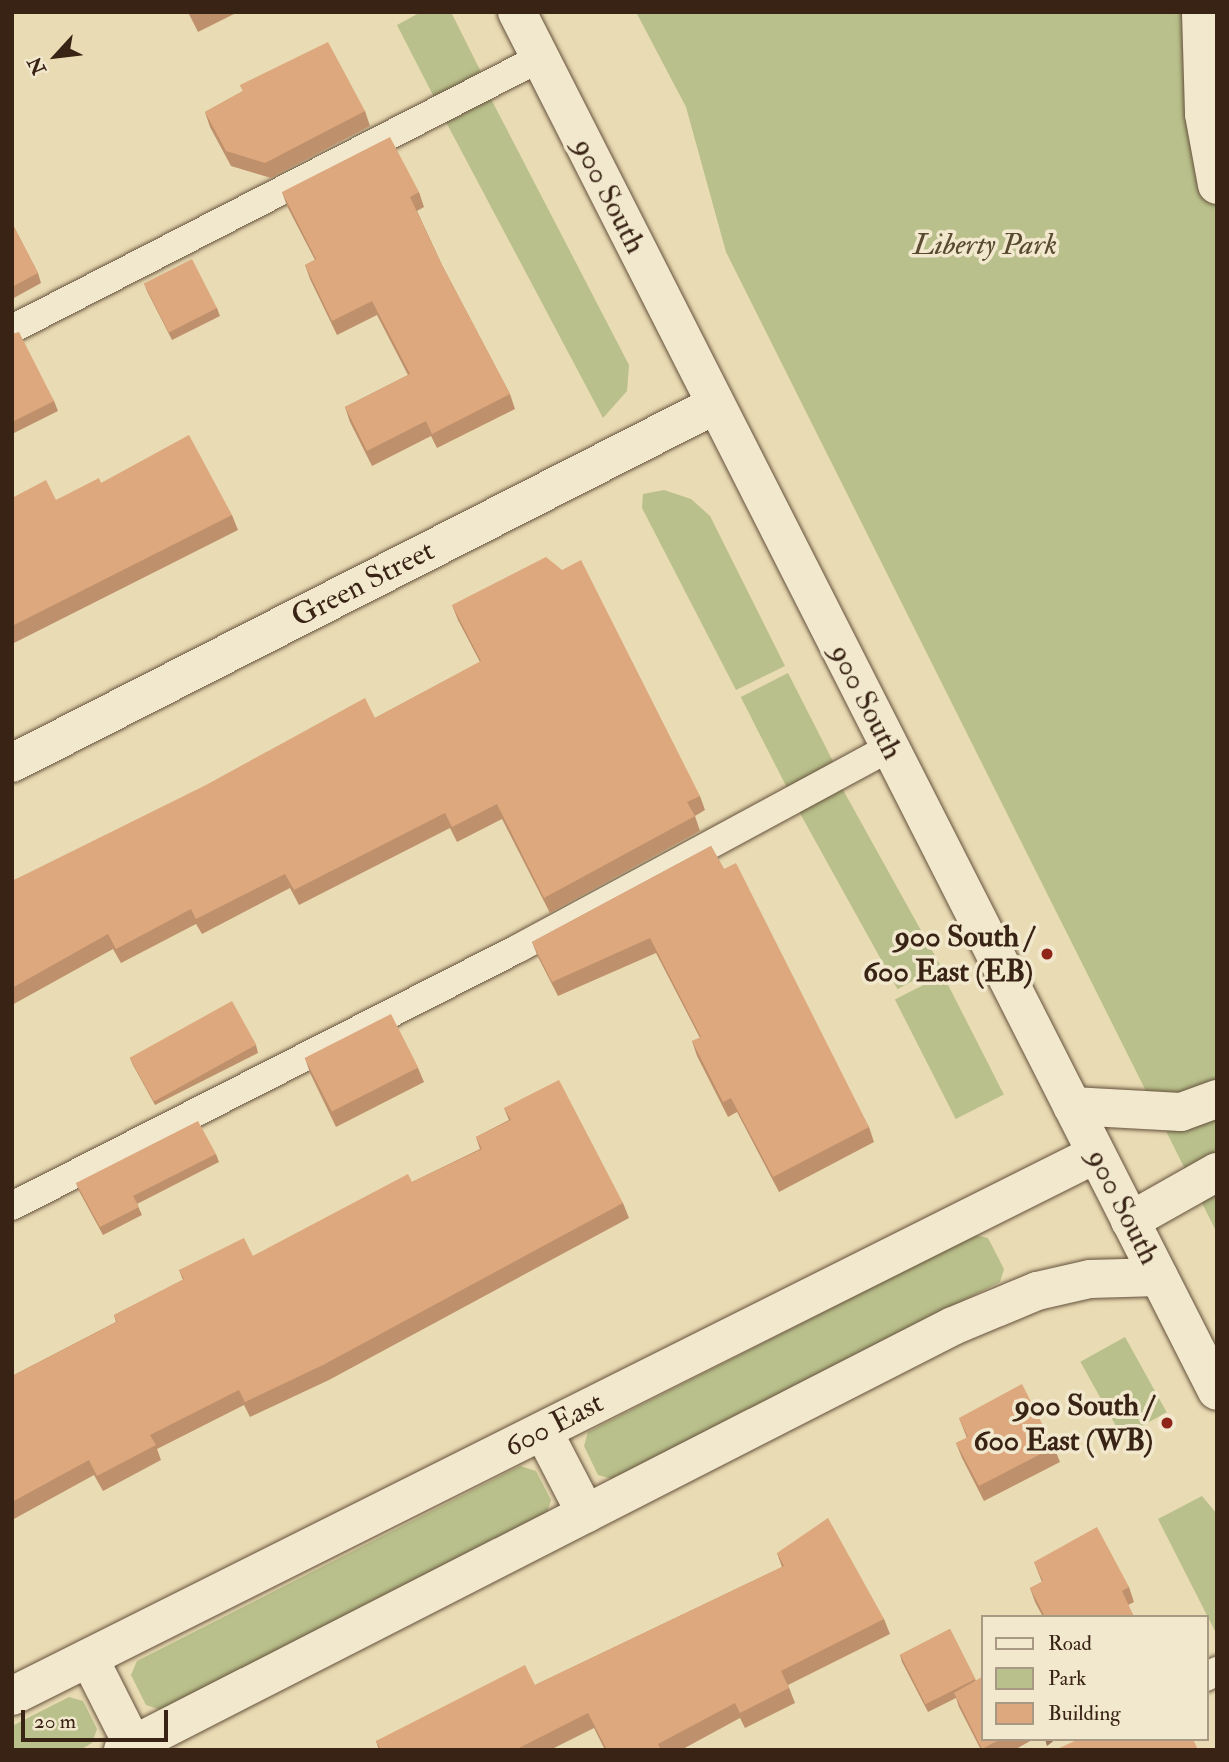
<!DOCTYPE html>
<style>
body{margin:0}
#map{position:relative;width:1229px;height:1762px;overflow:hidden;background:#e9dbb3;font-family:"IM FELL Double Pica",serif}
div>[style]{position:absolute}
.green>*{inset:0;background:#b9c08b;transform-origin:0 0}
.roads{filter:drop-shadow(0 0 2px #65513c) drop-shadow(0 0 2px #65513c)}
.lane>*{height:28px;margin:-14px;padding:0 14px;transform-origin:14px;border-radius:14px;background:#f1e8ce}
.street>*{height:38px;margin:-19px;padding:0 19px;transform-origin:19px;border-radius:19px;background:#f1e8ce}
.secondary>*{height:38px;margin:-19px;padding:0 19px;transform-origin:19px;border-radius:19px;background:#f1e8ce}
.wall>*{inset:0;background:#be906c}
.shaded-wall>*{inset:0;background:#9b7658}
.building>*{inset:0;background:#dda87d;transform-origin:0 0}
.dots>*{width:19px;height:19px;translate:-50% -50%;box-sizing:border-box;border:4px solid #f1e8ce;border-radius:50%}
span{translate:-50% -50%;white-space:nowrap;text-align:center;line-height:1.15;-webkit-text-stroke:7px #f1e8ce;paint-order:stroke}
.street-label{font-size:30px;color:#392314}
.park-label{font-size:30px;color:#594a32;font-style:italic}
.poi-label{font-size:30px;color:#392314;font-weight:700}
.right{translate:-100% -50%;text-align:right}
.frame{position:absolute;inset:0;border:14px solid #392314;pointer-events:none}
.legend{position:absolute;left:981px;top:1615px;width:228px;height:126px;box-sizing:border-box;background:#f1e8ce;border:2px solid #a79984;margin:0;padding:9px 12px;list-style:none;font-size:21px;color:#392314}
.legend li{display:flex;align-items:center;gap:14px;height:35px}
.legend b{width:35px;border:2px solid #a79984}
.north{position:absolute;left:21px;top:21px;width:70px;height:70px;-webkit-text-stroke:5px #f1e8ce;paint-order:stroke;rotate:243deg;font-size:19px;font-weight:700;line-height:28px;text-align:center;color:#392314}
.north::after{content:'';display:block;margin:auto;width:24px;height:32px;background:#392314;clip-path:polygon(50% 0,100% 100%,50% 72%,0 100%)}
.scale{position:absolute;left:21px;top:1710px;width:147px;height:32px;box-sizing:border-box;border:4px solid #392314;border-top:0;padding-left:9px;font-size:21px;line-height:24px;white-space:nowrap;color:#392314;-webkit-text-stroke:5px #f1e8ce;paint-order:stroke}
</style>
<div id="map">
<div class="green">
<i style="clip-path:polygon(421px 12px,451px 12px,481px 72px,435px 99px,397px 25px)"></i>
<i style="clip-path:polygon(636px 12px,1217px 12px,1217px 1233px,726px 252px,686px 107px)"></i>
<i style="clip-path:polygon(491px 99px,629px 365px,627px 391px,603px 418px,446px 122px)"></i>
<i style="clip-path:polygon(664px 490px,691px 499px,710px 516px,785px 666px,736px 690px,642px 508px,643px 494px)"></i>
<i style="left:788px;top:673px;width:101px;height:53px;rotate:63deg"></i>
<i style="left:842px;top:788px;width:203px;height:49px;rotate:61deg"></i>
<i style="left:943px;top:975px;width:134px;height:54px;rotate:63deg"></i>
<i style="clip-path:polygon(975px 1235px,988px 1238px,1004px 1269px,1000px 1282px,612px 1479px,598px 1475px,584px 1446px,588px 1432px)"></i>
<i style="left:1125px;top:1337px;width:86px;height:51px;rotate:61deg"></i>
<i style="clip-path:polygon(520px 1466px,536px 1471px,551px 1500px,547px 1512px,161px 1710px,146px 1705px,131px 1675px,137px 1661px)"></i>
<i style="clip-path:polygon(1202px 1496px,1217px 1514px,1217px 1635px,1158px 1519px)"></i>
<i style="clip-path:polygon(69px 1697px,83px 1701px,97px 1729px,92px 1743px,80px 1750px,12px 1750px,12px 1726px)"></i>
</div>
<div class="roads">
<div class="lane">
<i style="left:12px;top:329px;width:593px;rotate:-27.17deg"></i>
<i style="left:12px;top:1206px;width:569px;rotate:-26.97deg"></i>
<i style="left:519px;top:948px;width:421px;rotate:-28.4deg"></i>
<i style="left:1206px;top:1677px;width:13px;rotate:-29deg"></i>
</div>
<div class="street">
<i style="left:1201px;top:12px;width:102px;rotate:88.3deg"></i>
<i style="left:1204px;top:114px;width:72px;rotate:79.6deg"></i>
<i style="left:12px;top:763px;width:789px;rotate:-26.99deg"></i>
<i style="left:1072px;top:1106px;width:109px;rotate:3.2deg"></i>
<i style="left:1181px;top:1112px;width:38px;rotate:-20deg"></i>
<i style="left:1130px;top:1221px;width:100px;rotate:-29.4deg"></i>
<i style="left:543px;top:1431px;width:93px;rotate:62.6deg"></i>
<i style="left:89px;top:1658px;width:97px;rotate:63.2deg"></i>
<i style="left:12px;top:1696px;width:1212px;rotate:-26.57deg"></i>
<i style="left:123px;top:1750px;width:932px;rotate:-27.06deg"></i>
<i style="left:953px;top:1326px;width:91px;rotate:-22.6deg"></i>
<i style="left:1037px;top:1291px;width:54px;rotate:-12.8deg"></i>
<i style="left:1090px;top:1279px;width:69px;rotate:-1.7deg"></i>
</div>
<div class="secondary">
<i style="left:517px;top:12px;width:1546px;rotate:63.09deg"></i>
</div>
</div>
<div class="wall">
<i style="clip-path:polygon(188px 12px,238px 12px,198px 32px)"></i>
<i style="clip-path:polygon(240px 85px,365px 111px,370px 126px,271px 178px,231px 166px,210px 127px,205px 112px,243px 91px)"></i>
<i style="clip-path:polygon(282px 192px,419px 192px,424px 207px,417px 211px,442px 265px,510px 394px,515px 409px,437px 448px,431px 436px,372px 466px,350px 422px,345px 407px,408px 375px,377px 315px,337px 335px,310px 279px,305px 265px,315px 260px,287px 206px)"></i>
<i style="clip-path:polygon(12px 223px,38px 273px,41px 283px,12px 299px)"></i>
<i style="clip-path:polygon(144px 283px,217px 308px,220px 316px,172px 340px,147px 291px)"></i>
<i style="clip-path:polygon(12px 334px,54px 401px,58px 411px,12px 434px)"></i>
<i style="clip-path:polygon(101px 483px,232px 515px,238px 530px,12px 644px,12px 498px,56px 500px)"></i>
<i style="clip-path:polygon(452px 605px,700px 796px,705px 810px,695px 816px,700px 831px,550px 913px,502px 819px,457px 842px,450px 828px,299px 905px,290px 888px,202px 934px,196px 924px,121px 963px,113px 949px,12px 1005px,12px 881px,375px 718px,480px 662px,458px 620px)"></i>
<i style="clip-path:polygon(711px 846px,869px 1127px,874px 1142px,779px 1192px,737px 1112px,728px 1117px,697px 1056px,692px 1041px,700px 1038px,656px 953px,558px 996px,538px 957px,532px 942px)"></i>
<i style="clip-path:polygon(256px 1045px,258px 1053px,155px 1105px,133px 1065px,130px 1058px)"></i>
<i style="clip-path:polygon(305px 1058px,418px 1068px,424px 1082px,336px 1127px,310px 1073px)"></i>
<i style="clip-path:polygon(504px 1108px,623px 1203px,629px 1218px,329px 1380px,250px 1417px,244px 1405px,157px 1449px,161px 1460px,103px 1491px,94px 1475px,12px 1520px,12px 1376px,116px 1322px,114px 1315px,183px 1280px,179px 1270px,253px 1256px,412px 1182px,480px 1149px,476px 1137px,509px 1120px)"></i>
<i style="clip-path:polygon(216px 1154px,219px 1162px,137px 1204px,142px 1215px,103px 1235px,79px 1191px,76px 1183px)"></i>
<i style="clip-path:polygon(959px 1418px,1054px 1447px,1060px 1462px,984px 1501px,962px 1458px,956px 1443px,967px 1438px)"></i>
<i style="clip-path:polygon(777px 1553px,884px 1619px,890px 1634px,788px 1685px,795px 1703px,745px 1728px,740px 1718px,681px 1750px,605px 1750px,594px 1728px,550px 1750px,379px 1750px,376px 1741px,535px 1685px,782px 1567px)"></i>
<i style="clip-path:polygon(1034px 1562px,1129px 1587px,1134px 1602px,1128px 1605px,1134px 1617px,1043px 1617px,1035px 1602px,1030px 1588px,1042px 1582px)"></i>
<i style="clip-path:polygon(950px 1629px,976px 1681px,982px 1739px,1034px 1739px,1014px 1750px,981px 1750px,959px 1707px,956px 1698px,928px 1712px,902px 1662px,900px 1655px)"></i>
</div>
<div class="shaded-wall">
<i style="clip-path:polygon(1045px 1739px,1056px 1739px,1047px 1746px)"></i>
</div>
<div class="building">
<i style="clip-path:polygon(328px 42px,365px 111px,265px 163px,226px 151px,205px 112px,243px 91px,240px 85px)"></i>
<i style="clip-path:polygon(390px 137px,419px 192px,410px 197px,442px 265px,510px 394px,432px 434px,426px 421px,367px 451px,345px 407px,410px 374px,372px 301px,332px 321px,305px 265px,316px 259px,282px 192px)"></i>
<i style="clip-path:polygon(12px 223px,38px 273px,12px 287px)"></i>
<i style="left:192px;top:259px;width:55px;height:54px;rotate:63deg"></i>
<i style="clip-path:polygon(19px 332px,54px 401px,12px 422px,12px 334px)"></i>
<i style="clip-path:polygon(189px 435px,232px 515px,12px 626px,12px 498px,46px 480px,56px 500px,99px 478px,101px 483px)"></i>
<i style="clip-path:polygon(546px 557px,562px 570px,581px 560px,700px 796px,687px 802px,695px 816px,544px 898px,497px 804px,452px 827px,445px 813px,294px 890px,285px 874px,196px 919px,191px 909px,116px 949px,108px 934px,12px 988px,12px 881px,206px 785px,365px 698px,375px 718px,481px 661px,452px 605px)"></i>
<i style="clip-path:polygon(711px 846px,724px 869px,736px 863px,869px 1127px,773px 1177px,731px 1098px,723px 1102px,692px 1041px,701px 1037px,650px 938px,552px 982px,532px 942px)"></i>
<i style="left:232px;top:1001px;width:50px;height:117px;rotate:61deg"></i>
<i style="left:391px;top:1014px;width:60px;height:97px;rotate:63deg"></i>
<i style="clip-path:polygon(559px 1080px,623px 1203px,323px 1365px,245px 1402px,239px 1390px,150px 1435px,156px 1445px,97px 1476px,89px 1460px,12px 1502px,12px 1376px,117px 1322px,114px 1315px,184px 1279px,179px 1270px,244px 1238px,253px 1256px,408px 1174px,412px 1182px,482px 1149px,476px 1137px,511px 1120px,504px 1108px)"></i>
<i style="clip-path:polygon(198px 1121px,216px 1154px,133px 1196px,139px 1207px,100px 1227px,76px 1183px)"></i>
<i style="clip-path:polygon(1022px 1384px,1054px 1447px,979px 1486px,956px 1443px,968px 1437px,959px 1418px)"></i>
<i style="clip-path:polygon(828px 1518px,884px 1619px,781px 1671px,789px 1688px,740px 1713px,735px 1703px,658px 1744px,661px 1750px,607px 1750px,588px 1713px,515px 1750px,381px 1750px,376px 1741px,525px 1665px,535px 1685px,784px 1566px,777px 1553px)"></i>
<i style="clip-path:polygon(1097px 1527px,1129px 1587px,1122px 1591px,1134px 1617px,1045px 1617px,1030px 1588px,1043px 1581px,1034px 1562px)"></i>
<i style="left:950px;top:1629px;width:56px;height:56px;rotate:63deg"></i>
<i style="clip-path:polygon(982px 1677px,982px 1739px,1001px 1739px,982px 1749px,954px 1693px)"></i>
<i style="clip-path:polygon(1079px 1739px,1193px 1739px,1198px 1750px,1055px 1750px)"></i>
</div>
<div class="dots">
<i style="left:1047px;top:954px;background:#8f2418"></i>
<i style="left:1167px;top:1423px;background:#8f2418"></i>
</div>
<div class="street-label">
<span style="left:609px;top:196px;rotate:63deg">900 South</span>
<span style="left:363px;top:584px;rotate:-27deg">Green Street</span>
<span style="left:866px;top:702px;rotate:63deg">900 South</span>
<span style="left:1123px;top:1207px;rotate:63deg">900 South</span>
<span style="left:554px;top:1425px;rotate:-27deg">600 East</span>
</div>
<div class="park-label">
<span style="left:985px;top:245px">Liberty Park</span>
</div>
<div class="poi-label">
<span class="right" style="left:1033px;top:954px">900 South /<br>600 East (EB)</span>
<span class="right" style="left:1153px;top:1423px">900 South /<br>600 East (WB)</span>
</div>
<div class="frame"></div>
<ul class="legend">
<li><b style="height:9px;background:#f1e8ce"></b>Road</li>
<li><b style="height:19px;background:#b9c08b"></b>Park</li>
<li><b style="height:19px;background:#dda87d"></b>Building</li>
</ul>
<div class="north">N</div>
<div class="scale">20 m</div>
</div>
